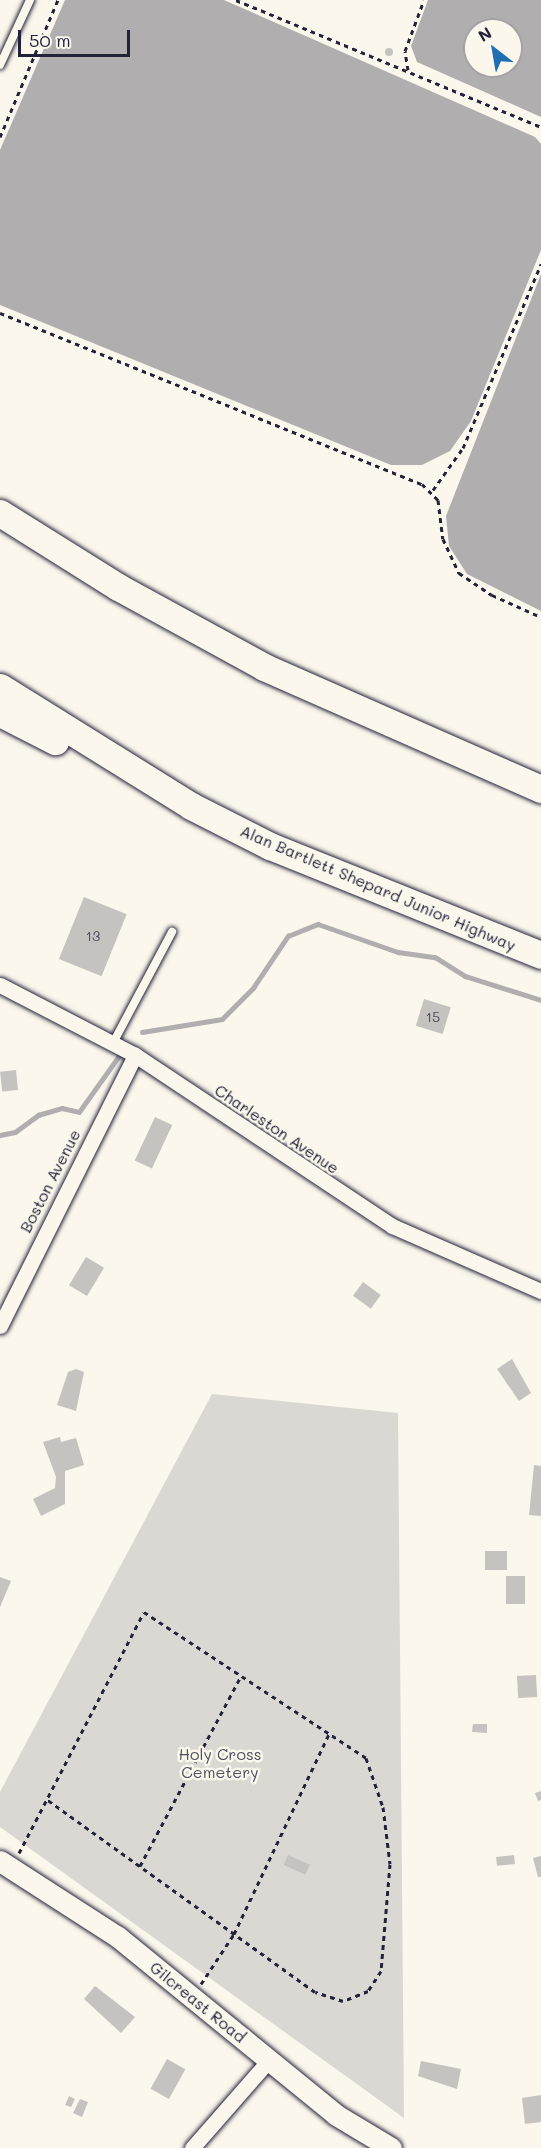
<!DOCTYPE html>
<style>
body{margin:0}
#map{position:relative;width:541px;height:2148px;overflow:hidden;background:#fbf7ec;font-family:Mali,sans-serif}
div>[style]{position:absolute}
.green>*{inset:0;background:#dbd8d3}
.water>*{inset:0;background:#b1aeb0}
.stream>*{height:4.5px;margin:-2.25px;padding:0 2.25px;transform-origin:2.25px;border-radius:2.25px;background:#b1aeb0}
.building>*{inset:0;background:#c6c2c0;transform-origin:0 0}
.round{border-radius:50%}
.path>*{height:3px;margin-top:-1.5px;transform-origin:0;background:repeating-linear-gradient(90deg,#22223b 0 4.5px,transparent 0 9px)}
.roads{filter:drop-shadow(0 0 2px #22223b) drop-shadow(0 0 2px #22223b)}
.lane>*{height:8px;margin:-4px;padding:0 4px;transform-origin:4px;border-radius:4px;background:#fbf7ec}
.street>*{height:15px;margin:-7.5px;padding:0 7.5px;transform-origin:7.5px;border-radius:7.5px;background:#fbf7ec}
.secondary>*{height:21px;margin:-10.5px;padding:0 10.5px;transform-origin:10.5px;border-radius:10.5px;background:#fbf7ec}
.highway>*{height:27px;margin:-13.5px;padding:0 13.5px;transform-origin:13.5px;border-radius:13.5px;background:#fbf7ec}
span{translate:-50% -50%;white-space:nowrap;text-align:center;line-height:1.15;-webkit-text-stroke:5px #fbf7ec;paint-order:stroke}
.number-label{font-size:14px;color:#4b4a5c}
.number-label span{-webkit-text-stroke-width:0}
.street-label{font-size:16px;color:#22223b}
.park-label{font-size:16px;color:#505061}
.north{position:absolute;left:463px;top:18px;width:60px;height:60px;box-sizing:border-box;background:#fbf7ec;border:2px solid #a4a2a5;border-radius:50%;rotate:329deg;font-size:16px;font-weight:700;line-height:24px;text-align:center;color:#22223b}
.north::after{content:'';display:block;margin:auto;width:21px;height:27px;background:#1f6fb2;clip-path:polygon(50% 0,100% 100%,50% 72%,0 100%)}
.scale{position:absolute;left:18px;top:30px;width:112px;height:27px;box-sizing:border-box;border:3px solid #22223b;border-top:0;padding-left:8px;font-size:18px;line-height:21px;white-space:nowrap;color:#22223b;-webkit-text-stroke:4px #fbf7ec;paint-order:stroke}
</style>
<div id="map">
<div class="green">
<i style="clip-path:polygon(212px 1394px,398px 1413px,404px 2118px,0 1827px,0 1792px)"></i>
</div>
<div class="water">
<i style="clip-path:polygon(65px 0,224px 0,535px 137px,541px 144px,541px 250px,471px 421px,450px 451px,422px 465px,391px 465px,0 305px,0 150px)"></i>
<i style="clip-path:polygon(evenodd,428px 0,541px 0,541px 117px,417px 62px,411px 46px,428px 0,475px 30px,511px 30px,511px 66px,475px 66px,475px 30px)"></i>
<i style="clip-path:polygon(541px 274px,541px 611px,467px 574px,449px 546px,446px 516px)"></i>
</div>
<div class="stream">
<i style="left:142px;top:1032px;width:81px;rotate:-9.2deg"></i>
<i style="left:222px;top:1019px;width:44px;rotate:-45deg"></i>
<i style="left:253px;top:988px;width:63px;rotate:-56.1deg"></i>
<i style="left:288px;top:936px;width:32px;rotate:-22deg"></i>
<i style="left:318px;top:924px;width:85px;rotate:19.3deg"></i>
<i style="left:398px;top:952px;width:37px;rotate:8deg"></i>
<i style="left:435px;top:957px;width:36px;rotate:32deg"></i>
<i style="left:465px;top:976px;width:80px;rotate:17.5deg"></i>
<i style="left:0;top:1135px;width:15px;rotate:-11deg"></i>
<i style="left:15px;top:1132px;width:29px;rotate:-36deg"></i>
<i style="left:38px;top:1115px;width:25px;rotate:-16deg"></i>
<i style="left:62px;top:1108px;width:17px;rotate:13deg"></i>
<i style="left:79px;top:1112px;width:69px;rotate:-54.5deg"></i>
</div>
<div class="building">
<i class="round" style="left:385px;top:48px;width:8px;height:8px"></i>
<i style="left:84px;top:897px;width:46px;height:67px;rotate:22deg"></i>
<i style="left:424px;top:999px;width:28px;height:28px;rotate:17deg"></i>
<i style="left:16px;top:1070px;width:20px;height:16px;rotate:84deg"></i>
<i style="left:155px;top:1117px;width:19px;height:48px;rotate:25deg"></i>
<i style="left:86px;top:1257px;width:21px;height:33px;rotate:31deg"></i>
<i style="left:363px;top:1282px;width:22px;height:17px;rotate:36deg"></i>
<i style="clip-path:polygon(512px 1359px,531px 1393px,519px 1401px,497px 1369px)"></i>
<i style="clip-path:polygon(76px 1369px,84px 1372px,76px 1411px,57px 1405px,68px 1372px)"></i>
<i style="clip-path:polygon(60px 1437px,61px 1442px,76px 1438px,84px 1465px,65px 1471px,65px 1504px,41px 1516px,33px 1499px,55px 1488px,56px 1477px,43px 1442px)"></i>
<i style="clip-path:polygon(534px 1465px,541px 1466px,541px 1516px,529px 1515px)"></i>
<i style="left:485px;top:1551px;width:22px;height:19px"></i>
<i style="left:506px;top:1576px;width:19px;height:28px"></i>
<i style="clip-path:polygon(0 1577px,11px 1581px,0 1607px)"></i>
<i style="left:536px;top:1675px;width:22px;height:19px;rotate:87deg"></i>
<i style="clip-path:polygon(473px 1724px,487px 1724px,487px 1733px,472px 1732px)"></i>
<i style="clip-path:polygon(541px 1791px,541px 1800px,538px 1801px,535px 1793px)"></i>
<i style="left:288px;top:1855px;width:24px;height:11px;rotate:24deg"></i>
<i style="left:514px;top:1855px;width:9px;height:18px;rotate:84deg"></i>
<i style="clip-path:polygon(541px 1856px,541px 1877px,538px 1877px,533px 1858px)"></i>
<i style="clip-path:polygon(95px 1986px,135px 2017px,121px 2033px,84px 1999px)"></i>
<i style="left:167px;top:2059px;width:21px;height:34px;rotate:29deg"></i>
<i style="clip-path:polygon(421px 2061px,461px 2069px,457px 2089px,418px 2076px)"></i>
<i style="clip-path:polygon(541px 2095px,541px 2122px,525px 2124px,522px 2098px)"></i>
<i style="clip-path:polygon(69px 2096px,75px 2099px,71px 2107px,65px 2105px)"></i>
<i style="clip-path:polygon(80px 2099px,88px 2102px,82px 2117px,73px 2113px)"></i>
</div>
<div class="path">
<i style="left:236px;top:0;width:330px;rotate:22.6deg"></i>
<i style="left:408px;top:70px;width:19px;rotate:-99deg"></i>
<i style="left:405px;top:51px;width:54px;rotate:-69.6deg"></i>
<i style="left:0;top:137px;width:149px;rotate:-67.1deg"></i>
<i style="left:0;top:313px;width:455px;rotate:22.1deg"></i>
<i style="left:422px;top:484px;width:23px;rotate:45deg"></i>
<i style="left:438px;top:500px;width:39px;rotate:83deg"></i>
<i style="left:443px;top:539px;width:38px;rotate:65deg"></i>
<i style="left:459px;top:573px;width:40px;rotate:34deg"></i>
<i style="left:492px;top:595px;width:54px;rotate:24.2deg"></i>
<i style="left:433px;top:490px;width:52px;rotate:-54.5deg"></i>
<i style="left:463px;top:448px;width:200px;rotate:-67deg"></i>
<i style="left:19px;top:1853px;width:271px;rotate:-62.6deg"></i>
<i style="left:144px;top:1612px;width:266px;rotate:33.3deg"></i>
<i style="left:366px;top:1758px;width:52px;rotate:70.9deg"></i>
<i style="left:383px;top:1807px;width:57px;rotate:83deg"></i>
<i style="left:390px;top:1864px;width:107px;rotate:94.8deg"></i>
<i style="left:381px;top:1971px;width:24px;rotate:123deg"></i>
<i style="left:368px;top:1991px;width:27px;rotate:158deg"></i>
<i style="left:343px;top:2001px;width:29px;rotate:-162deg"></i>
<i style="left:315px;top:1992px;width:331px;rotate:-144.3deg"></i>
<i style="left:140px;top:1866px;width:215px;rotate:-62deg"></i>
<i style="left:201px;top:1984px;width:60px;rotate:-56.6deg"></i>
<i style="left:234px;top:1934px;width:221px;rotate:-64.6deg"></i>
</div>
<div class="roads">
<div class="lane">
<i style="left:0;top:65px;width:72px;rotate:-65.2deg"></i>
<i style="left:113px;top:1043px;width:126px;rotate:-62deg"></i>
</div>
<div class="street">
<i style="left:0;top:985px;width:152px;rotate:27.4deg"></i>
<i style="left:135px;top:1055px;width:309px;rotate:33.6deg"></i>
<i style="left:392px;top:1226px;width:163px;rotate:23.6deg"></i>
<i style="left:0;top:1326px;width:303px;rotate:-63.5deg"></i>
<i style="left:192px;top:2148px;width:117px;rotate:-48.8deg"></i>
</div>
<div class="secondary">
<i style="left:0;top:1861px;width:140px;rotate:32.8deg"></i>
<i style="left:118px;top:1937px;width:281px;rotate:39.2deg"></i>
<i style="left:336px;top:2115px;width:64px;rotate:31deg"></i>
</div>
<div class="highway">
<i style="left:0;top:513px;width:139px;rotate:32.1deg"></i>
<i style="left:118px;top:587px;width:166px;rotate:28.7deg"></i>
<i style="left:264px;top:667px;width:303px;rotate:23.8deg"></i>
<i style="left:0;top:687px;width:225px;rotate:31.9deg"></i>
<i style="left:191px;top:806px;width:89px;rotate:26.9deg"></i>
<i style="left:270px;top:846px;width:292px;rotate:21.9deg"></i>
<i style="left:0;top:713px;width:62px;rotate:27deg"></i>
</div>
</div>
<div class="number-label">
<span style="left:93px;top:936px">13</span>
<span style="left:433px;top:1017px">15</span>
</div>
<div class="street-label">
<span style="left:378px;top:888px;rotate:23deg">Alan Bartlett Shepard Junior Highway</span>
<span style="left:277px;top:1129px;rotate:34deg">Charleston Avenue</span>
<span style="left:50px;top:1181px;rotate:-63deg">Boston Avenue</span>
<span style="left:198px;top:2002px;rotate:39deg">Gilcreast Road</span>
</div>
<div class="park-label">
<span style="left:220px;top:1763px">Holy Cross<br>Cemetery</span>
</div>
<div class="north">N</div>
<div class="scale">50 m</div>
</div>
